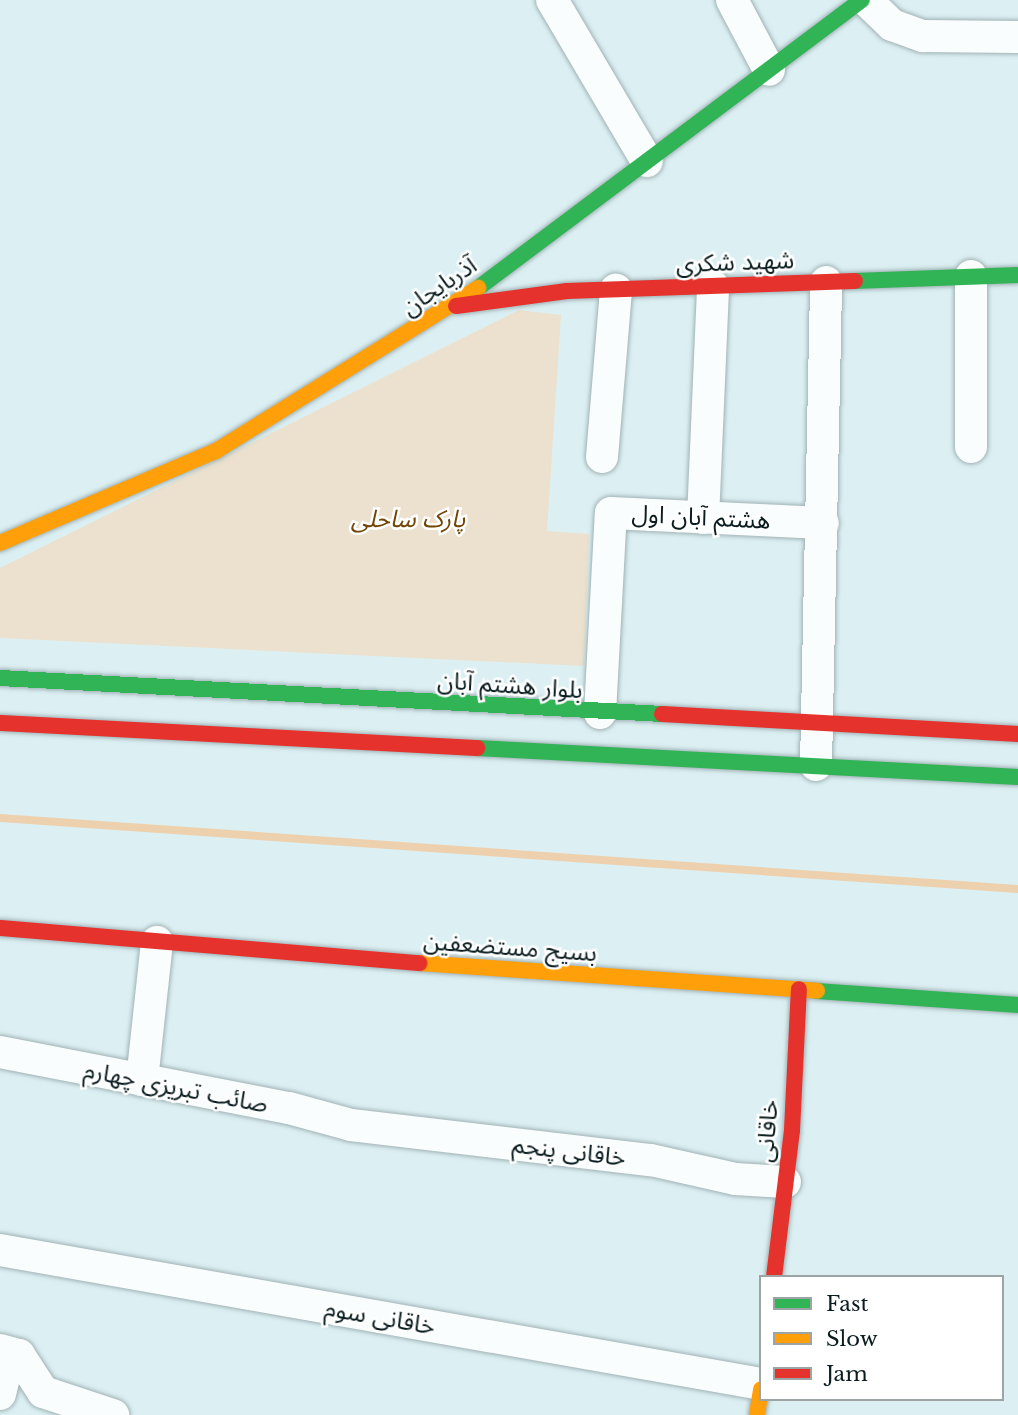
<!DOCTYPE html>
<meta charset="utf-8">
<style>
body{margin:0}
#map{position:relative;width:1018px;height:1415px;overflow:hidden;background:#dcf0f3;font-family:"Libre Baskerville","Noto Sans Arabic",serif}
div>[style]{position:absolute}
.green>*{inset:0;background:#ebe1ce}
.stream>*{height:8px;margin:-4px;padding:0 4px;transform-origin:4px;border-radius:4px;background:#edd1ae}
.roads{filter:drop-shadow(0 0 2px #a1b2b5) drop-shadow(0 0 2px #a1b2b5)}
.street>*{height:32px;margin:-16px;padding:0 16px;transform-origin:16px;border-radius:16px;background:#fafdfd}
.fast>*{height:16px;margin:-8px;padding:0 8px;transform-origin:8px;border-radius:8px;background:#30b455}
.slow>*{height:16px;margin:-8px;padding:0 8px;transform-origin:8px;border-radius:8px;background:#ff9f0a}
.jam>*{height:16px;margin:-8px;padding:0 8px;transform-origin:8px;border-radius:8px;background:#e5322d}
span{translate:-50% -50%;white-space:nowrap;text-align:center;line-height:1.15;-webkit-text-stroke:5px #fff;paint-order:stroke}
.street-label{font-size:24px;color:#0a1c1f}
.park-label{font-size:24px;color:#724506;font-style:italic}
.legend{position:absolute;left:759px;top:1275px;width:245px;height:126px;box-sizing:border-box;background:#fff;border:2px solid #9da4a5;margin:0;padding:9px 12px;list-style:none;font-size:21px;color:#0a1c1f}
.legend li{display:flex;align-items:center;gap:14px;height:35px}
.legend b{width:35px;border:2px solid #9da4a5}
</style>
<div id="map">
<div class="green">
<i style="clip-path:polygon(519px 310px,561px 315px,547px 531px,589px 534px,584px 666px,0 638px,0 568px)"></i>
</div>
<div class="stream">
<i style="left:0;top:818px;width:1020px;rotate:3.99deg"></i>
</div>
<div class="roads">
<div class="street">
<i style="left:552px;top:0;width:187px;rotate:59.5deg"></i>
<i style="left:732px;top:0;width:79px;rotate:62.1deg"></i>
<i style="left:866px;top:0;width:36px;rotate:44deg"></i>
<i style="left:892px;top:25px;width:33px;rotate:20deg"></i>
<i style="left:923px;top:36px;width:95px;rotate:0.6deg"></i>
<i style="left:971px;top:447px;width:171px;rotate:-90deg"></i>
<i style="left:602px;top:457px;width:168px;rotate:-85.2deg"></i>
<i style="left:703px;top:518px;width:232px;rotate:-87.5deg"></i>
<i style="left:600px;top:713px;width:200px;rotate:-86.9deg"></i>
<i style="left:611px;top:513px;width:212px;rotate:2.7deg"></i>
<i style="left:816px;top:765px;width:483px;rotate:-88.8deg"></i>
<i style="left:0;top:1052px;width:294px;rotate:11deg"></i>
<i style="left:289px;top:1108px;width:64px;rotate:15.3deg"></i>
<i style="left:351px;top:1125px;width:302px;rotate:6.7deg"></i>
<i style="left:651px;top:1160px;width:86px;rotate:12.7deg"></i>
<i style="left:735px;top:1179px;width:50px;rotate:3.4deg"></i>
<i style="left:142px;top:1080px;width:139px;rotate:-83.8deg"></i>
<i style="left:0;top:1250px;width:773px;rotate:9.99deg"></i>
<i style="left:0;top:1350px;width:20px;rotate:15deg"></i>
<i style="left:19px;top:1355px;width:44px;rotate:57deg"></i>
<i style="left:43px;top:1392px;width:74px;rotate:18.2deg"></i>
<i style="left:0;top:1394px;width:42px;rotate:-76.3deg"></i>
</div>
<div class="fast">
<i style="left:855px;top:281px;width:163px;rotate:-2.1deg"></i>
<i style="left:478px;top:288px;width:480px;rotate:-36.9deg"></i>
<i style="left:0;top:678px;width:663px;rotate:3.11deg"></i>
<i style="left:477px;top:748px;width:542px;rotate:3.07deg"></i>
<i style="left:817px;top:991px;width:201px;rotate:4deg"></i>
</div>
<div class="slow">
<i style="left:0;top:543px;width:235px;rotate:-23.1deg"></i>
<i style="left:216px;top:451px;width:309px;rotate:-31.9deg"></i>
<i style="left:420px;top:963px;width:398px;rotate:4deg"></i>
<i style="left:757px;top:1415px;width:26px;rotate:-81deg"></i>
</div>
<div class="jam">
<i style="left:456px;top:306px;width:112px;rotate:-7.7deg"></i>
<i style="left:567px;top:291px;width:288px;rotate:-2deg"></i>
<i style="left:662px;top:714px;width:357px;rotate:3.2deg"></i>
<i style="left:0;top:723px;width:478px;rotate:3deg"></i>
<i style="left:0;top:928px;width:421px;rotate:4.8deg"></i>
<i style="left:774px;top:1277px;width:148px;rotate:-83deg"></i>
<i style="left:792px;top:1130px;width:141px;rotate:-87.2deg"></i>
</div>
</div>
<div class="street-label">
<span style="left:735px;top:262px;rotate:-2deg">شهید شکری</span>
<span style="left:439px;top:286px;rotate:-34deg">آذربایجان</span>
<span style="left:701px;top:517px;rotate:3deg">هشتم آبان اول</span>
<span style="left:510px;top:685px;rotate:4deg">بلوار هشتم آبان</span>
<span style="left:510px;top:947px;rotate:4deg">بسیج مستضعفین</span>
<span style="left:176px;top:1087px;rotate:11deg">صائب تبریزی چهارم</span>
<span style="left:767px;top:1131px;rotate:-85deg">خاقانی</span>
<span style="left:569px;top:1151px;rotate:7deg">خاقانی پنجم</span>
<span style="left:380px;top:1317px;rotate:10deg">خاقانی سوم</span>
</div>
<div class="park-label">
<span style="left:408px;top:519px">پارک ساحلی</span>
</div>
<ul class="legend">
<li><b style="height:9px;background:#30b455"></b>Fast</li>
<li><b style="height:9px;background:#ff9f0a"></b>Slow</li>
<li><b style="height:9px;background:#e5322d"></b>Jam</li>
</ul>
</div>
